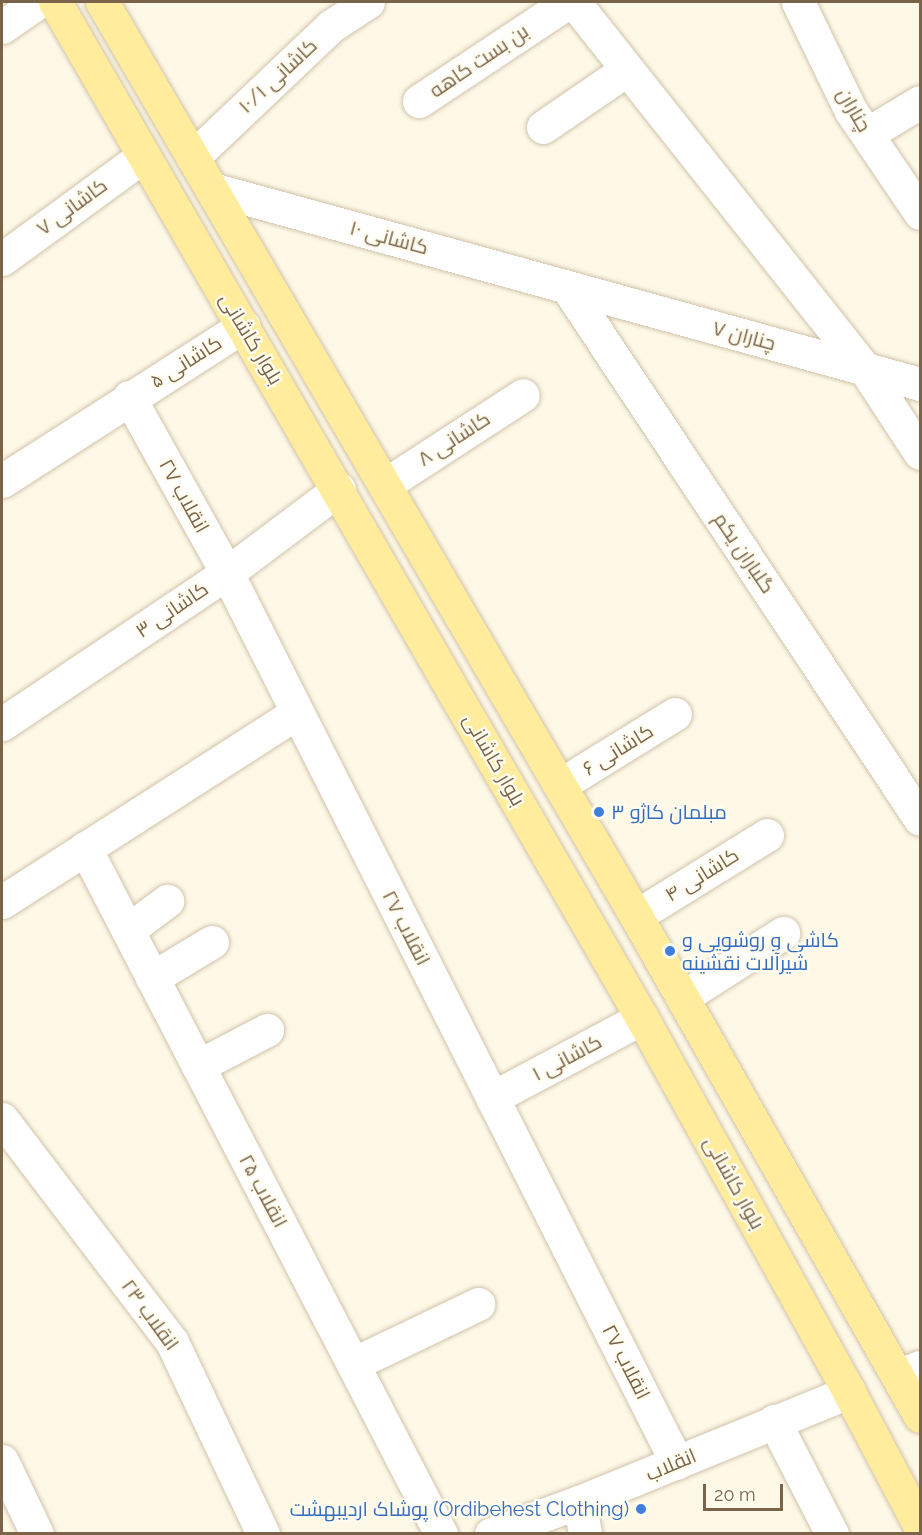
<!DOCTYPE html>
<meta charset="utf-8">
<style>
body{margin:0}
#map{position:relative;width:922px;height:1535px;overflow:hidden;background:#fef9e7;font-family:Raleway,Cairo,sans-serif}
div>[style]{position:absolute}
.roads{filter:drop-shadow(0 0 2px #d1c3ab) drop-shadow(0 0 2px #d1c3ab)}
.minor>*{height:33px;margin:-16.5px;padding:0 16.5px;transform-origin:16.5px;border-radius:16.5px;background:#fff}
.major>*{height:33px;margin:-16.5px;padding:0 16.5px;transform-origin:16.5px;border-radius:16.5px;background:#ffed9d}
.dots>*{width:16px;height:16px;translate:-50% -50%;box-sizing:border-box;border:3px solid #fffcef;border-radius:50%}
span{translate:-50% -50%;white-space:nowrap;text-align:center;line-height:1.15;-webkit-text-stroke:4.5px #fffcef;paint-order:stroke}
.street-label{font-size:20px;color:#7a6449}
.shop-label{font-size:20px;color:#366cbe}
.left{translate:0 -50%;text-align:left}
.right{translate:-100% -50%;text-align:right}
.frame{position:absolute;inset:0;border:3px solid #7a6449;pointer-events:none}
.scale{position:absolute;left:703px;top:1484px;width:80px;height:27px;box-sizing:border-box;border:3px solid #7a6449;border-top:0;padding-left:8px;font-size:18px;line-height:21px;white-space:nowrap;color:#7a6449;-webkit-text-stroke:4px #fffcef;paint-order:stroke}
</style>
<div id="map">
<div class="roads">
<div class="minor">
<i style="left:574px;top:2px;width:468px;rotate:51.6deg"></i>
<i style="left:865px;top:369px;width:100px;rotate:56.8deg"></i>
<i style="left:798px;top:2px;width:121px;rotate:64.1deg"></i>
<i style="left:851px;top:111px;width:123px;rotate:55.9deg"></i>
<i style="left:2px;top:27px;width:44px;rotate:-34.8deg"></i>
<i style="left:419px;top:101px;width:179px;rotate:-33.6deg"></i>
<i style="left:543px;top:127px;width:101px;rotate:-34.5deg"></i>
<i style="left:867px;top:134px;width:62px;rotate:-31.1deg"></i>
<i style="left:193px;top:157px;width:190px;rotate:-43.5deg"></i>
<i style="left:331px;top:26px;width:44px;rotate:-33deg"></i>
<i style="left:212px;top:189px;width:734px;rotate:15.4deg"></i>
<i style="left:2px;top:259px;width:175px;rotate:-36.1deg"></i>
<i style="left:567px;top:287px;width:638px;rotate:56.43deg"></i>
<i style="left:129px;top:397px;width:201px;rotate:60.9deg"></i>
<i style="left:227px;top:573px;width:997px;rotate:63.18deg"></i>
<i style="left:2px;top:481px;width:287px;rotate:-32.7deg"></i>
<i style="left:386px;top:484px;width:163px;rotate:-33deg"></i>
<i style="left:2px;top:724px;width:271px;rotate:-33.9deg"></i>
<i style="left:227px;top:573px;width:140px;rotate:-36.9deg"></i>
<i style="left:560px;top:785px;width:135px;rotate:-31.7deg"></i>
<i style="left:85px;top:848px;width:773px;rotate:62.57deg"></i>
<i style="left:2px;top:902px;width:350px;rotate:-32.7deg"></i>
<i style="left:636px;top:916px;width:154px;rotate:-31.7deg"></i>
<i style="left:128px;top:930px;width:49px;rotate:-36.6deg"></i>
<i style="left:152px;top:978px;width:70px;rotate:-31deg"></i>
<i style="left:683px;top:997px;width:119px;rotate:-32.6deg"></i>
<i style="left:198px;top:1066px;width:78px;rotate:-27.6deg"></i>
<i style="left:492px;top:1098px;width:170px;rotate:-28.1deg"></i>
<i style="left:2px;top:1119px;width:280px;rotate:52.7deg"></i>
<i style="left:172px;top:1342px;width:212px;rotate:64.6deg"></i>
<i style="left:353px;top:1364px;width:139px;rotate:-25.6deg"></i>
<i style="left:899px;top:1375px;width:22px;rotate:-21deg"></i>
<i style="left:774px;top:1421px;width:127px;rotate:62.8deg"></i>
<i style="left:2px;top:1461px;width:81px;rotate:64.4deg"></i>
<i style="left:579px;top:1502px;width:33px;rotate:79deg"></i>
<i style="left:491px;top:1534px;width:94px;rotate:-20deg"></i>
<i style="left:579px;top:1502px;width:292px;rotate:-22.2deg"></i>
</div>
<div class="major">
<i style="left:55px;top:2px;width:1173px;rotate:59.98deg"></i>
<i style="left:642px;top:1018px;width:427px;rotate:61deg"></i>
<i style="left:849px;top:1392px;width:152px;rotate:62.1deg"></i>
<i style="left:102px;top:2px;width:1059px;rotate:59.7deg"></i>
<i style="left:636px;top:916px;width:575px;rotate:60.4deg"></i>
</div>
</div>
<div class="dots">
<i style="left:599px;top:812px;background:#3f7fe0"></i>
<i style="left:670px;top:951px;background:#3f7fe0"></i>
<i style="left:641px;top:1509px;background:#3f7fe0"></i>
</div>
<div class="street-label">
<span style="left:479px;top:61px;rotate:-34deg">بن بست کاهه</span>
<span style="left:278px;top:76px;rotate:-43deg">۱۰/۱ کاشانی</span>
<span style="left:854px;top:110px;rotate:60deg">چناران</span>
<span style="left:72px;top:207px;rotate:-36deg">۷ کاشانی</span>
<span style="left:389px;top:238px;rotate:15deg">۱۰ کاشانی</span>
<span style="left:744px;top:336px;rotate:15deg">چناران ۷</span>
<span style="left:251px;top:339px;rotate:59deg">بلوار کاشانی</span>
<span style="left:186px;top:362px;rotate:-32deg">۵ کاشانی</span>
<span style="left:454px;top:439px;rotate:-33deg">۸ کاشانی</span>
<span style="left:184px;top:496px;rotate:61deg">انقلاب ۲۷</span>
<span style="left:744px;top:553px;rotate:56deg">گلباران یکم</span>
<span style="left:172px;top:610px;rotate:-34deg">۳ کاشانی</span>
<span style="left:618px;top:750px;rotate:-32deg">۶ کاشانی</span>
<span style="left:494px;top:760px;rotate:60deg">بلوار کاشانی</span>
<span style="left:702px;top:875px;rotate:-32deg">۴ کاشانی</span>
<span style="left:406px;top:928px;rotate:63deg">انقلاب ۲۷</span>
<span style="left:567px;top:1058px;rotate:-28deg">۱ کاشانی</span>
<span style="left:734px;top:1183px;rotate:61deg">بلوار کاشانی</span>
<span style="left:263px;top:1191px;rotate:62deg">انقلاب ۲۵</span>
<span style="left:150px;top:1315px;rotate:54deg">انقلاب ۲۳</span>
<span style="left:626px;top:1362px;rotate:63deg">انقلاب ۲۷</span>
<span style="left:671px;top:1465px;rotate:-23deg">انقلاب</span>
</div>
<div class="shop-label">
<span class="left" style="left:611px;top:812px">مبلمان کاژو ۳</span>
<span class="left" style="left:682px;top:952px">کاشی و روشویی و<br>شیرآلات نقشینه</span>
<span class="right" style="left:629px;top:1509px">پوشاک اردیبهشت (Ordibehest Clothing)</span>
</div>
<div class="frame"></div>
<div class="scale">20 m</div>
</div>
